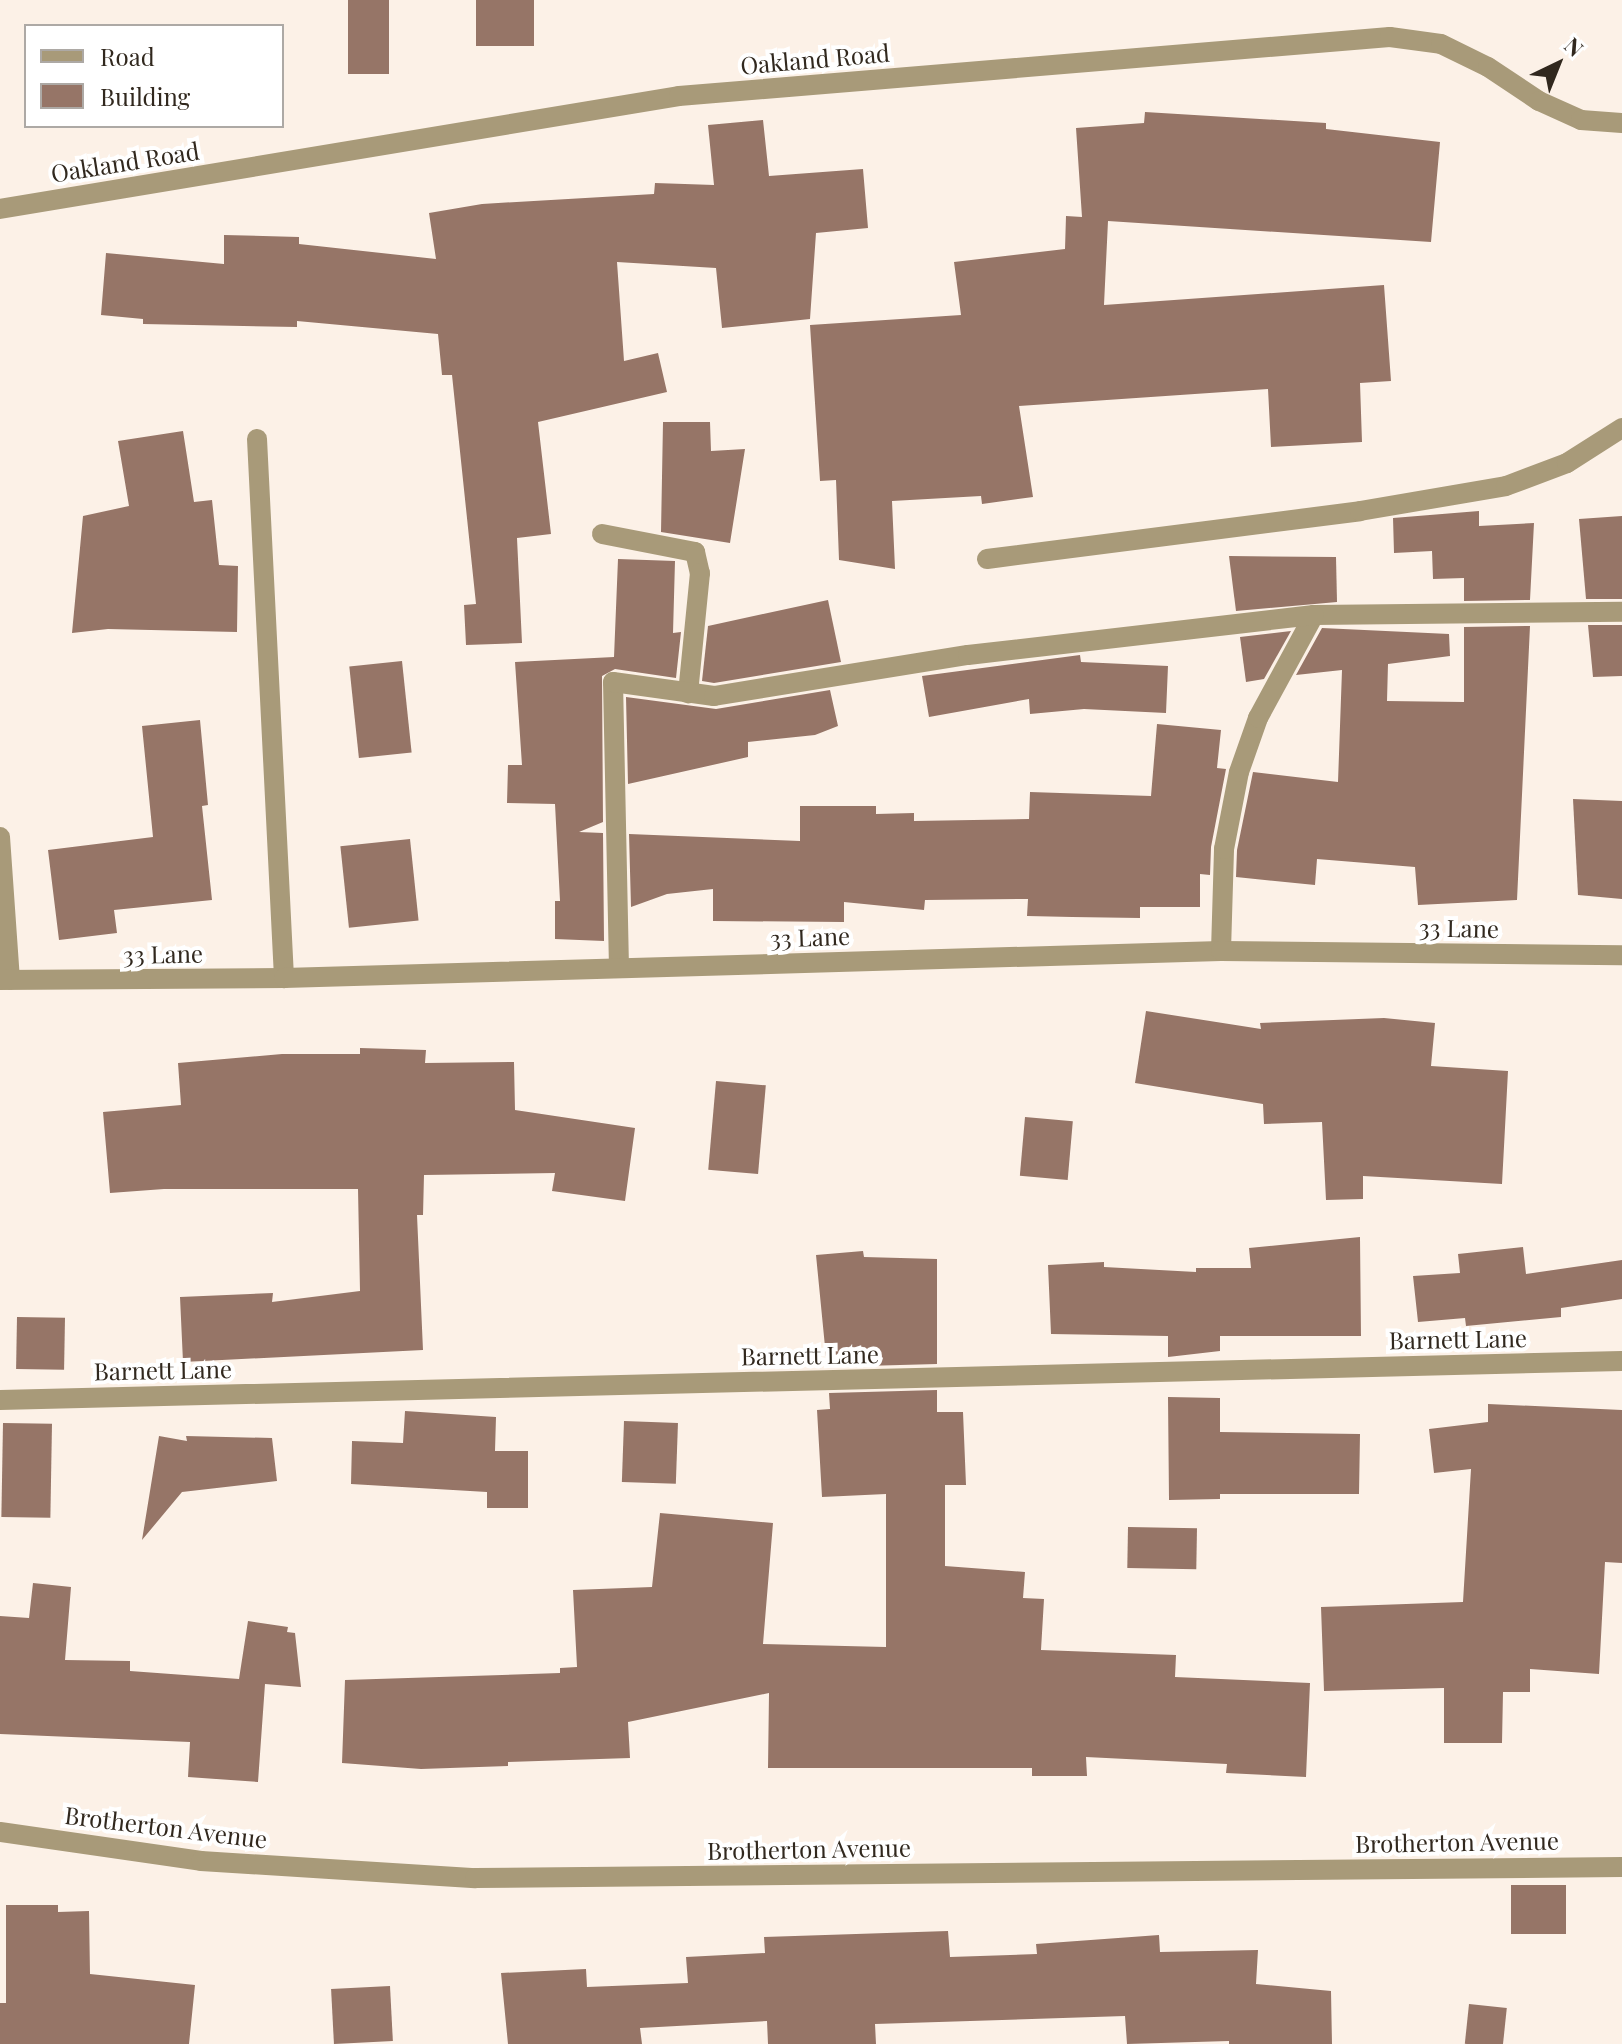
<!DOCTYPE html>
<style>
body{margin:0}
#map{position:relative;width:1622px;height:2044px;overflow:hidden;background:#fcf1e7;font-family:"Playfair Display",serif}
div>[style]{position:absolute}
.building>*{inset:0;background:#967567;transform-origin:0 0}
.service>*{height:20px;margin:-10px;padding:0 10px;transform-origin:10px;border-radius:10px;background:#a89a79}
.minor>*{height:20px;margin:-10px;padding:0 10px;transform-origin:10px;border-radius:10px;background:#a89a79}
.tertiary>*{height:20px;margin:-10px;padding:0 10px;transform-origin:10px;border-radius:10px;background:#a89a79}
span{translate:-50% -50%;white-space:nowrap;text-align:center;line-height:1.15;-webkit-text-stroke:8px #fff;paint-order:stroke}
.street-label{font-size:24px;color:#31281e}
.legend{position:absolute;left:24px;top:24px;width:260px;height:104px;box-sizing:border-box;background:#fff;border:2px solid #ada9a5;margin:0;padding:10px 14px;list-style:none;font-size:24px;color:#31281e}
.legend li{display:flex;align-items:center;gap:16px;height:40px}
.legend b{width:40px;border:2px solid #ada9a5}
.north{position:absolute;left:1518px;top:24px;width:80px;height:80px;-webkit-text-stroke:6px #fff;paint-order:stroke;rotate:43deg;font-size:22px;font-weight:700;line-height:32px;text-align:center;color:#31281e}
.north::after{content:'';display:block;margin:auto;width:28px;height:36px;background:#31281e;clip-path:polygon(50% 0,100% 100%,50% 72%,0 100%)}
</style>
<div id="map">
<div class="building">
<i style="left:348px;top:0;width:41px;height:74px"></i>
<i style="left:476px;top:0;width:58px;height:46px"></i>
<i style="clip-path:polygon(1145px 112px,1326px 123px,1326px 129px,1440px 142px,1431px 242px,1108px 221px,1104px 305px,1384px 285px,1391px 381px,1360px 383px,1362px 442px,1271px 447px,1268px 389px,1019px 406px,1033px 497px,982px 504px,981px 496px,892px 501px,895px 569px,839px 560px,836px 480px,820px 481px,810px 325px,961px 315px,954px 262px,1065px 249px,1066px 216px,1082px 217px,1076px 128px,1144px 123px)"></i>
<i style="clip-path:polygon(763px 120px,769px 176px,863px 169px,868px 228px,816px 233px,810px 319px,722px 328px,716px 268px,617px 262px,624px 361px,658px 353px,667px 392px,538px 422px,551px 534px,517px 538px,522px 643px,466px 645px,464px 605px,476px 604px,452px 375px,442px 375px,438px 334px,297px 321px,297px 327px,143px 324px,143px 319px,101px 315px,106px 253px,224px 264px,224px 235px,299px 237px,299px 244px,436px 259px,429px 213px,482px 204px,654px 194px,655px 183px,714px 185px,708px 125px)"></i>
<i style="clip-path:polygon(663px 422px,710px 422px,711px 451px,745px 449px,730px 543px,661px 532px)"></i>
<i style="clip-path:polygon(183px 431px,194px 502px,212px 500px,219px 565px,238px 566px,237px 632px,108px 629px,72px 633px,83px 516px,129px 506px,118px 441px)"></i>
<i style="clip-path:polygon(1479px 511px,1479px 526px,1534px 523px,1530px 600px,1464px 601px,1464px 578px,1433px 579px,1432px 551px,1394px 553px,1393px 518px)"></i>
<i style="clip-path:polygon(1622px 516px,1622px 599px,1586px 599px,1579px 519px)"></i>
<i style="clip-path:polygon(1229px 556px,1336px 557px,1337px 602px,1236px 611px)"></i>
<i style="clip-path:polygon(618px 559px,675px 561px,673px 633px,681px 632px,676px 678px,615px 669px,602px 676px,603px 822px,579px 832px,603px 833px,604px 941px,555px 939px,555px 901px,560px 901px,555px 804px,507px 803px,508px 765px,522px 765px,515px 662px,614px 657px)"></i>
<i style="clip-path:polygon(828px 600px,841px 662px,714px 683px,702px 681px,708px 626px)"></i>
<i style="clip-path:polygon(1588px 625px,1622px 625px,1622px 676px,1593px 677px)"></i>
<i style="clip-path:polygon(1530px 626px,1517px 900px,1418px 905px,1415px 867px,1317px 859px,1315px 885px,1236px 877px,1237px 850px,1253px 772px,1338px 782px,1342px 670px,1296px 675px,1322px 628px,1449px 634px,1450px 656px,1388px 664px,1387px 701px,1464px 702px,1464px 627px)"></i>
<i style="clip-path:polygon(1291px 631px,1264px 679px,1246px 682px,1240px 637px)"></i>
<i style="clip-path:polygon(1080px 655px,1081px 662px,1168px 666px,1166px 713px,1084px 709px,1030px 714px,1029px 699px,929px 717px,922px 676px)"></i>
<i style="left:402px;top:661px;width:92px;height:53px;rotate:84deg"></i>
<i style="clip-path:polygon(830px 690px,838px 726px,815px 735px,748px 742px,748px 757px,628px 784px,626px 697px,716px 709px)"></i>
<i style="clip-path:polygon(200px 720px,208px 805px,202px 806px,212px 900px,114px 910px,117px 933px,59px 940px,48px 850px,153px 837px,142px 726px)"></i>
<i style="clip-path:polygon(1157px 724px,1221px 730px,1217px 768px,1226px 769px,1211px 847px,1210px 875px,1200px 874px,1200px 907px,1140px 907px,1140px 918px,1072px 917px,1027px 916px,1028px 899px,925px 900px,924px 910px,844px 902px,844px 922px,713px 921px,713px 889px,667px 894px,631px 907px,629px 834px,800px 841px,800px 806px,876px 806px,876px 814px,914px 813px,914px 821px,1029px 819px,1030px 792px,1151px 796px)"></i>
<i style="clip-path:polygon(1573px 799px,1622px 801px,1622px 899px,1578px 895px)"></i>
<i style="left:410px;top:839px;width:82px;height:70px;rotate:84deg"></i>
<i style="clip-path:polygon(1146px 1011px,1261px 1029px,1260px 1023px,1384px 1018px,1435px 1023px,1431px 1066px,1508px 1071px,1502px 1184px,1363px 1176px,1363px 1199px,1326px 1200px,1322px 1122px,1264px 1124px,1263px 1104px,1135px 1083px)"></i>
<i style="clip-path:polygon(360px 1048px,426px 1050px,425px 1063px,514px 1062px,515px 1110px,635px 1128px,625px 1201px,552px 1191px,555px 1173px,424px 1175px,423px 1215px,417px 1215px,423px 1350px,183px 1362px,180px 1297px,273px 1293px,272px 1302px,360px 1291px,358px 1189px,164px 1189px,110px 1193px,103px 1112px,181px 1105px,178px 1063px,282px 1054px,360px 1054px)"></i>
<i style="left:716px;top:1081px;width:50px;height:89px;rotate:5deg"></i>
<i style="left:1025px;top:1117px;width:48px;height:59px;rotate:5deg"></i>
<i style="clip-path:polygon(1360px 1237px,1361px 1336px,1220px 1336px,1220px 1351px,1168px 1357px,1168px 1336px,1051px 1334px,1048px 1265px,1104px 1262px,1104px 1267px,1196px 1272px,1196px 1268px,1251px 1268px,1249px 1248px)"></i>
<i style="clip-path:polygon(1523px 1247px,1526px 1274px,1622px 1260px,1622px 1299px,1561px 1308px,1561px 1317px,1466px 1326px,1465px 1318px,1418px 1322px,1413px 1276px,1460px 1273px,1458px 1254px)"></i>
<i style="clip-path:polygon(863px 1251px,864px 1257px,937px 1259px,937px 1364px,827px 1367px,816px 1255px)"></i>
<i style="left:17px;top:1317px;width:48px;height:52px;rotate:1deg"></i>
<i style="clip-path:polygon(937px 1390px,937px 1412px,963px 1412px,966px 1485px,945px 1485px,945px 1566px,1025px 1572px,1023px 1598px,1044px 1599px,1041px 1650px,1176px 1655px,1175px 1677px,1310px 1683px,1306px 1777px,1226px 1773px,1227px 1764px,1086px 1757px,1087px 1776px,1032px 1776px,1032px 1768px,768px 1768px,769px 1693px,628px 1722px,630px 1758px,508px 1762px,508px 1766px,421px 1769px,342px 1763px,345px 1680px,560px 1673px,560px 1668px,577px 1667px,573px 1590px,652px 1587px,660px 1513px,773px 1523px,763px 1644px,886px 1647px,886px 1494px,822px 1497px,817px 1410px,830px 1409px,829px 1393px)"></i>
<i style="clip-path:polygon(1168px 1397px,1220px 1398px,1220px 1432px,1360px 1434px,1359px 1494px,1220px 1494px,1220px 1499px,1169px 1500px)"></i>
<i style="clip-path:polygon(1488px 1404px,1622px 1410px,1622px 1563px,1605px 1562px,1599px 1674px,1530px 1669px,1530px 1692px,1503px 1692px,1502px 1743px,1444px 1743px,1444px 1688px,1324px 1691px,1321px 1607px,1463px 1602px,1471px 1469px,1434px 1473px,1429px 1429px,1488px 1422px)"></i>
<i style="clip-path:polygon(405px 1411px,496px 1417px,495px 1451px,528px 1451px,528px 1508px,487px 1508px,487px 1492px,351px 1484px,352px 1441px,403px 1443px)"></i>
<i style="left:624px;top:1421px;width:54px;height:61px;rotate:2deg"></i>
<i style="left:3px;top:1423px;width:49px;height:94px;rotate:1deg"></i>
<i style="clip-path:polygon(159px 1436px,187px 1441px,186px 1436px,272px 1438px,277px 1481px,182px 1492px,142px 1540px)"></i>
<i style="left:1128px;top:1527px;width:69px;height:41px;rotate:1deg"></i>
<i style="clip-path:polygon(33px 1583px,71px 1587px,65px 1660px,130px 1661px,130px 1671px,239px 1679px,248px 1621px,288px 1627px,287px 1632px,295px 1633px,301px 1687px,265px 1684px,258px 1782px,188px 1777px,190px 1742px,0 1734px,0 1616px,29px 1618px)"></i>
<i style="left:1566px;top:1885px;width:49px;height:55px;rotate:90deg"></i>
<i style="clip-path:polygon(6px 1905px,58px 1905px,58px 1912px,89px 1911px,90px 1974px,195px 1985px,189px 2044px,0 2044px,0 2003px,6px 2003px)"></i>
<i style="clip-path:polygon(948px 1931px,950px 1957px,1037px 1954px,1036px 1944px,1159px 1935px,1160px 1952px,1258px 1950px,1256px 1984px,1331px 1991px,1332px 2044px,1229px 2044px,1229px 2041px,1127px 2044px,1125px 2016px,875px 2024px,876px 2044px,768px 2044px,767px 2021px,640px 2028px,642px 2044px,508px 2044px,501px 1973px,586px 1969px,587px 1987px,688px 1983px,686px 1957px,765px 1953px,764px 1937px)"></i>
<i style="left:390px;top:1986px;width:55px;height:59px;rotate:87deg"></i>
<i style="left:1469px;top:2004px;width:38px;height:40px;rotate:6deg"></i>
</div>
<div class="service">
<i style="left:987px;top:559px;width:376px;rotate:-7.3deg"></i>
<i style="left:1360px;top:511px;width:148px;rotate:-9.7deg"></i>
<i style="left:1506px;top:486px;width:65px;rotate:-20.7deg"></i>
<i style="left:1567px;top:463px;width:65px;rotate:-32.5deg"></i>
</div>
<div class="minor">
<i style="left:257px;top:439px;width:540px;rotate:87.13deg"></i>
<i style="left:602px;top:534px;width:95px;rotate:11deg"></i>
<i style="left:695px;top:552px;width:22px;rotate:77deg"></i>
<i style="left:700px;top:573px;width:121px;rotate:95.7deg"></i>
<i style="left:0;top:837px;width:143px;rotate:86deg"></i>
<i style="left:1221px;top:951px;width:102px;rotate:-88.3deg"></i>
<i style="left:1224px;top:849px;width:78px;rotate:-79deg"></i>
<i style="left:1239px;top:772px;width:57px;rotate:-70.6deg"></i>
<i style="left:1258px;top:718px;width:117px;rotate:-61.5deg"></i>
<i style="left:1314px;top:615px;width:308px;rotate:-0.6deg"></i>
<i style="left:619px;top:968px;width:286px;rotate:-91.2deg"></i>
<i style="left:613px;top:682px;width:102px;rotate:7.9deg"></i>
<i style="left:714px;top:696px;width:257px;rotate:-9.2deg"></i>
<i style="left:968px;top:655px;width:348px;rotate:-6.6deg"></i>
<i style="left:0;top:980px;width:284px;rotate:-0.4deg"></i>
<i style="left:284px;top:978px;width:937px;rotate:-1.65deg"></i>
<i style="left:1221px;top:951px;width:401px;rotate:0.6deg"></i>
<i style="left:0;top:1400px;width:1622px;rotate:-1.38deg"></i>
<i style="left:0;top:1832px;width:203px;rotate:8.2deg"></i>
<i style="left:201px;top:1861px;width:275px;rotate:3.6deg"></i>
<i style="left:475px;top:1878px;width:1147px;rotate:-0.55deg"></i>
</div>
<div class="tertiary">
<i style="left:0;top:209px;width:688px;rotate:-9.45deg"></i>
<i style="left:679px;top:96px;width:713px;rotate:-4.74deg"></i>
<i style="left:1390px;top:37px;width:51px;rotate:7.8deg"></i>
<i style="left:1441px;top:44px;width:52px;rotate:26.1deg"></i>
<i style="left:1488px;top:67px;width:61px;rotate:33.7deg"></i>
<i style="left:1539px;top:101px;width:46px;rotate:24.3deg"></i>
<i style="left:1581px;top:120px;width:41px;rotate:4.2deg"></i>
</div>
<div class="street-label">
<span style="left:815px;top:59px;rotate:-5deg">Oakland Road</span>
<span style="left:125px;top:162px;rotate:-9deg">Oakland Road</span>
<span style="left:1459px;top:928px;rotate:1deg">33 Lane</span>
<span style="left:810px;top:937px;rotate:-2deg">33 Lane</span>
<span style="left:163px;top:954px;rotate:-1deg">33 Lane</span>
<span style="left:1458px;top:1339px;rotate:-1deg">Barnett Lane</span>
<span style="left:810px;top:1355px;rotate:-1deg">Barnett Lane</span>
<span style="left:163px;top:1370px;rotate:-1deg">Barnett Lane</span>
<span style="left:166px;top:1827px;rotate:7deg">Brotherton Avenue</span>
<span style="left:1457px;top:1842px;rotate:-1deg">Brotherton Avenue</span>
<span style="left:809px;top:1849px;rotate:-1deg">Brotherton Avenue</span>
</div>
<ul class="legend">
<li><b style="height:10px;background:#a89a79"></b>Road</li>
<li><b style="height:22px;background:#967567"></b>Building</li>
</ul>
<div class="north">N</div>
</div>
